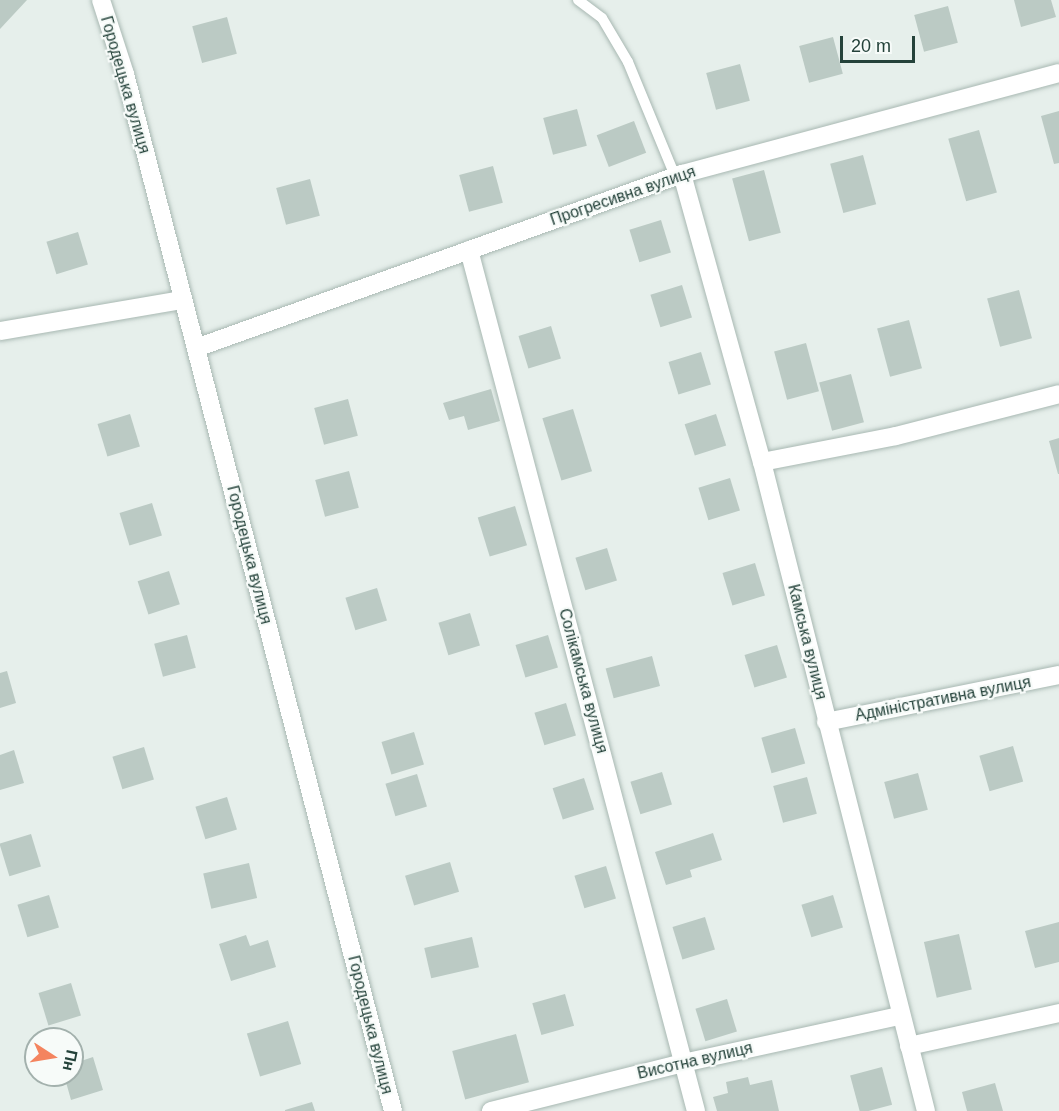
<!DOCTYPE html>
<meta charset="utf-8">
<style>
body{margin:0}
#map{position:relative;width:1059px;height:1111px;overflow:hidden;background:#e6efeb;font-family:Arial,sans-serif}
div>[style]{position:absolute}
.building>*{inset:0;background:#bbcac4;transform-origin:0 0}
.roads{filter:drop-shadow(0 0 2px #a8b8b2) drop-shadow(0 0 2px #a8b8b2)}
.service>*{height:10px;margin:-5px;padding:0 5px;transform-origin:5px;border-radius:5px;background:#fff}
.minor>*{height:18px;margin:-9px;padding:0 9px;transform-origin:9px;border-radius:9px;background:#fff}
.tertiary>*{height:18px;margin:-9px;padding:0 9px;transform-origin:9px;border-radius:9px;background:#fff}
.secondary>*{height:18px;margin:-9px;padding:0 9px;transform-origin:9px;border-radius:9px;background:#fff}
span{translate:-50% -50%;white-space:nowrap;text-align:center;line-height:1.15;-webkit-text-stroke:4.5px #f7fbf9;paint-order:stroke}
.street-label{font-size:16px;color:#24423a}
.north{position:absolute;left:24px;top:1027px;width:60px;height:60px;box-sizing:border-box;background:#f7fbf9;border:2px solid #a3b1ad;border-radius:50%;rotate:102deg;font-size:16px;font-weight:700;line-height:24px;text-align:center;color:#24423a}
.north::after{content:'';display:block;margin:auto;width:21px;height:27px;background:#f4845f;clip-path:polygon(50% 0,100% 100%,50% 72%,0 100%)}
.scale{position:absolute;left:840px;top:36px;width:75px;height:27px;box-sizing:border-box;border:3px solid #24423a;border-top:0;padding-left:8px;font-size:18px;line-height:21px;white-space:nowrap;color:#24423a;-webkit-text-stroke:4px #f7fbf9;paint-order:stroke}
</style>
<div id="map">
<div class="building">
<i style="clip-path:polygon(0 0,27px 0,0 29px)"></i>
<i style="clip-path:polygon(1014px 0,1051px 0,1056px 17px,1021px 27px)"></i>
<i style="left:948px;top:6px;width:38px;height:35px;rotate:75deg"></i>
<i style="left:227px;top:17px;width:38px;height:36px;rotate:75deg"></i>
<i style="left:833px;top:37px;width:38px;height:35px;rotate:75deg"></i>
<i style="left:740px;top:64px;width:38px;height:35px;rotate:75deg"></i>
<i style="left:577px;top:109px;width:38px;height:35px;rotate:75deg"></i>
<i style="clip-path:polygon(1059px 111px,1059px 163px,1054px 164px,1041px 116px)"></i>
<i style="left:634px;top:121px;width:34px;height:40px;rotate:69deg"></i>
<i style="left:979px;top:130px;width:65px;height:32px;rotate:74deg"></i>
<i style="left:863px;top:155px;width:51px;height:34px;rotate:75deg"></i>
<i style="left:493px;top:166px;width:38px;height:35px;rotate:75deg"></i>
<i style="left:764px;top:170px;width:65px;height:33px;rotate:75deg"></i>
<i style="left:310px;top:179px;width:38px;height:35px;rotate:75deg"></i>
<i style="left:661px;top:220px;width:34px;height:33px;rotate:73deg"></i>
<i style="left:78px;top:232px;width:34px;height:33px;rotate:73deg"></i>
<i style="left:682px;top:285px;width:34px;height:33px;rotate:73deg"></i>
<i style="left:1019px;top:290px;width:50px;height:33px;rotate:75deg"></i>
<i style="left:909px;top:320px;width:50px;height:33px;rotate:75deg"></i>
<i style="left:551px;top:326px;width:34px;height:34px;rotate:73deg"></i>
<i style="left:806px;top:343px;width:50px;height:33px;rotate:75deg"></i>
<i style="left:701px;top:352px;width:34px;height:34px;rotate:73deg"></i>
<i style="left:851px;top:374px;width:50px;height:33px;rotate:75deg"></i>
<i style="clip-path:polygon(491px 389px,500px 421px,468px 430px,464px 416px,449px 420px,443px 403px)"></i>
<i style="left:348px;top:399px;width:38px;height:35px;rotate:75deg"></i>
<i style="left:573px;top:409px;width:65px;height:32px;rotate:73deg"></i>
<i style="left:130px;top:414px;width:34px;height:34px;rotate:73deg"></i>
<i style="left:716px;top:414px;width:33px;height:33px;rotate:72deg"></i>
<i style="clip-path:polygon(1059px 438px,1059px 474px,1058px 474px,1049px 441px)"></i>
<i style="left:349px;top:471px;width:38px;height:35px;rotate:75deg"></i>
<i style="left:730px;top:478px;width:34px;height:33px;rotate:73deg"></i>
<i style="left:152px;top:503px;width:34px;height:34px;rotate:73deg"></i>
<i style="left:515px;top:506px;width:41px;height:39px;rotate:73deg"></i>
<i style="left:607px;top:548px;width:34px;height:33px;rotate:73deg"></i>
<i style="left:755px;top:563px;width:34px;height:34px;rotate:73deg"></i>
<i style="left:169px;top:571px;width:35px;height:33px;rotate:72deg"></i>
<i style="left:377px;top:588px;width:34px;height:33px;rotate:73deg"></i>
<i style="left:470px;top:613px;width:34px;height:33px;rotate:73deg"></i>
<i style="left:187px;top:635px;width:34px;height:34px;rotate:75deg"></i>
<i style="left:548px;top:635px;width:34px;height:34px;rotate:73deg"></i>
<i style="left:777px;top:645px;width:34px;height:34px;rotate:73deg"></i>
<i style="left:652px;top:656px;width:31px;height:48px;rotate:75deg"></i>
<i style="clip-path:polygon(7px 671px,16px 703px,0 708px,0 673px)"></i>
<i style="left:566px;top:703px;width:34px;height:33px;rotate:73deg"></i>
<i style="left:795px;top:728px;width:37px;height:35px;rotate:74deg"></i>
<i style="left:414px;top:732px;width:34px;height:34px;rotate:73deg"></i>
<i style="left:1013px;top:746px;width:37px;height:35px;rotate:74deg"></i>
<i style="left:144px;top:747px;width:34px;height:33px;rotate:73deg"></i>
<i style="clip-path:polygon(14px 750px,24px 783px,0 790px,0 755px)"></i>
<i style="left:662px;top:772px;width:34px;height:33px;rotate:73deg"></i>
<i style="left:918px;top:773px;width:38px;height:35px;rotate:75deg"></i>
<i style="left:417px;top:774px;width:34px;height:33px;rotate:73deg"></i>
<i style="left:807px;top:777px;width:38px;height:35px;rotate:75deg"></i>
<i style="left:584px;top:778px;width:33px;height:33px;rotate:72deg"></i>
<i style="left:227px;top:797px;width:34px;height:33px;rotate:73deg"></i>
<i style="clip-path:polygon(713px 833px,722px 860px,690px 870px,692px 877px,666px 885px,655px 852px)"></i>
<i style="left:31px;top:834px;width:34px;height:33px;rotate:73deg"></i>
<i style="left:450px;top:862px;width:31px;height:47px;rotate:73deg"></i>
<i style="left:249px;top:863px;width:36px;height:47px;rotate:77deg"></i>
<i style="left:606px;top:866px;width:34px;height:33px;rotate:73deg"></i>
<i style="left:49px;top:895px;width:34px;height:33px;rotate:73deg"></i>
<i style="left:833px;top:895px;width:34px;height:33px;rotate:73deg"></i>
<i style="left:705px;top:917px;width:34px;height:34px;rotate:73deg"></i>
<i style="clip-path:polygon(1059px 922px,1059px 962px,1035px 968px,1025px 931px)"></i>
<i style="left:959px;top:934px;width:57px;height:36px;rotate:77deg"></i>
<i style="clip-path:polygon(246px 935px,250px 946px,268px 940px,276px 967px,231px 981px,219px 944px)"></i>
<i style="left:472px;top:937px;width:31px;height:49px;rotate:77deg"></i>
<i style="left:71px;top:983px;width:34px;height:34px;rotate:73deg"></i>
<i style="left:565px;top:994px;width:33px;height:34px;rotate:74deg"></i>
<i style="left:727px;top:999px;width:34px;height:33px;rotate:73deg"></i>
<i style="left:288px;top:1021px;width:45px;height:43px;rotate:73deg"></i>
<i style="left:516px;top:1034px;width:50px;height:66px;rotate:75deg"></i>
<i style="clip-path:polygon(93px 1057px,103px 1090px,71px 1100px,64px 1075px,72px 1075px,72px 1064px)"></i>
<i style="left:882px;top:1067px;width:39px;height:33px;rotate:75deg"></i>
<i style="clip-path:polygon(748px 1077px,750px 1085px,772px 1080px,779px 1111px,717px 1111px,713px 1097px,728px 1093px,726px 1082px)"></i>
<i style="clip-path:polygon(995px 1083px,1003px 1111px,967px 1111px,962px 1092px)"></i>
<i style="clip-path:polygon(312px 1102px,315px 1111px,285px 1111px,285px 1110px)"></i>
</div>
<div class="roads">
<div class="service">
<i style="left:578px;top:0;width:30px;rotate:37deg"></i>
<i style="left:602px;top:18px;width:51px;rotate:59.4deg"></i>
<i style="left:628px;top:62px;width:123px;rotate:67.6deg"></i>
</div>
<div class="minor">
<i style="left:682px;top:174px;width:299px;rotate:74.5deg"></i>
<i style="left:762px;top:462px;width:669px;rotate:75.82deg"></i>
<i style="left:469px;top:250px;width:890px;rotate:75.23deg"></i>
<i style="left:196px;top:348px;width:516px;rotate:-19.7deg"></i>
<i style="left:682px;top:174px;width:390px;rotate:-15deg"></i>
<i style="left:762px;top:462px;width:136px;rotate:-11deg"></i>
<i style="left:896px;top:436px;width:168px;rotate:-14.4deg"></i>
<i style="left:826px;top:722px;width:238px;rotate:-11.4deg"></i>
<i style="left:909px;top:1046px;width:154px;rotate:-12.4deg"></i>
<i style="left:491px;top:1111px;width:198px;rotate:-14deg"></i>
<i style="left:683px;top:1063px;width:221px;rotate:-12.3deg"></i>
</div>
<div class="tertiary">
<i style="left:0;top:331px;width:185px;rotate:-9.7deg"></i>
</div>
<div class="secondary">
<i style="left:101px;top:0;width:78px;rotate:72deg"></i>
<i style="left:125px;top:74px;width:1071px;rotate:75.51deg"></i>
</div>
</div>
<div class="street-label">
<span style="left:125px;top:85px;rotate:74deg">Городецька вулиця</span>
<span style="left:623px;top:196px;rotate:-19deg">Прогресивна вулиця</span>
<span style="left:249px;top:555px;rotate:76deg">Городецька вулиця</span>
<span style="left:807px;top:642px;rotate:76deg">Камська вулиця</span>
<span style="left:583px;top:681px;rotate:75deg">Солікамська вулиця</span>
<span style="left:943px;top:699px;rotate:-11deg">Адміністративна вулиця</span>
<span style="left:370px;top:1025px;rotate:76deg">Городецька вулиця</span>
<span style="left:695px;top:1061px;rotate:-13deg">Висотна вулиця</span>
</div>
<div class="north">Пн</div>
<div class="scale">20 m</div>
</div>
